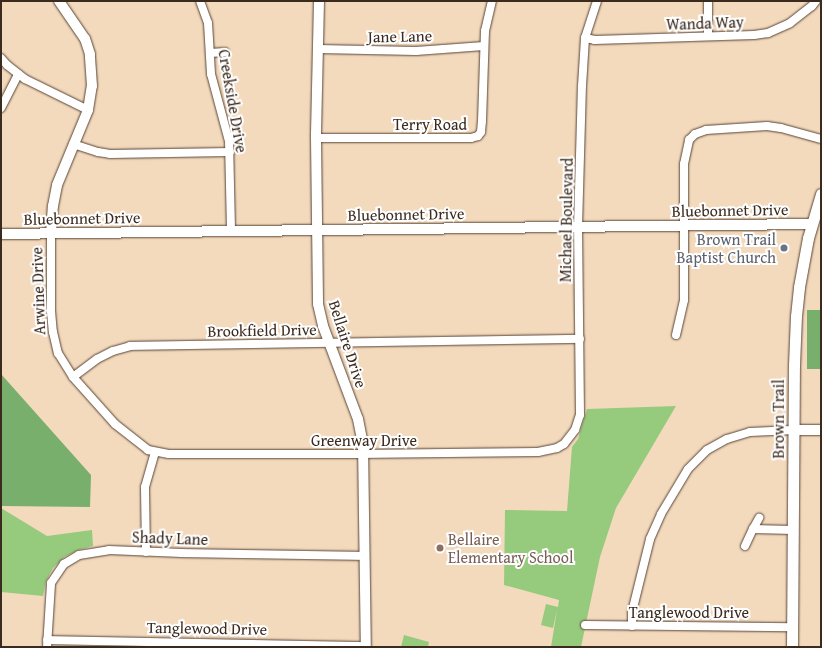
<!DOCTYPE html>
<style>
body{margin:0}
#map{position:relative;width:822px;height:648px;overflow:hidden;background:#f4dabd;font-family:"Gentium Book Plus",serif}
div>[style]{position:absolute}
.green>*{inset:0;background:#96cb7d}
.forest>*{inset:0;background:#78af6c;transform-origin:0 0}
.roads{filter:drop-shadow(0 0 1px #574436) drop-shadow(0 0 1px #574436)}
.minor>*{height:8px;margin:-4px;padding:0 4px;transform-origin:4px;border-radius:4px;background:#fff}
.tertiary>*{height:10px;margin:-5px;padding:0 5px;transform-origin:5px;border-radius:5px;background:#fff}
.secondary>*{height:11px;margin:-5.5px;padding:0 5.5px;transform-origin:5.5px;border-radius:5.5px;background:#fff}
.dots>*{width:11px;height:11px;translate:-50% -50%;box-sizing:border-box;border:2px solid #fff;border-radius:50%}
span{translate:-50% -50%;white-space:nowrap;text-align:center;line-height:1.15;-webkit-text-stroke:4px #fff;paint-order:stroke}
.street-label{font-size:16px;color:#3b2a1e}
.worship-label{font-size:16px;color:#5b616d}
.right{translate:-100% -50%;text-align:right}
.education-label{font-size:16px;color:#785e54}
.left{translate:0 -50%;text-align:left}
.frame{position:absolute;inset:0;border:2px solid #3b2a1e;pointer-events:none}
</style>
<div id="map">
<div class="green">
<i style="clip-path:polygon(676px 406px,616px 508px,600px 557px,581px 647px,551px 647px,557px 610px,553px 628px,541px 625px,546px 604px,558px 607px,559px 600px,504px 585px,505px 510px,567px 511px,572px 447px,578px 439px,587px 409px)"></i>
<i style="clip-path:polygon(1px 508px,47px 536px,92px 530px,93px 546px,78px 550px,64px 557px,53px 568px,46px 581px,43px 596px,1px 592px)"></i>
<i style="clip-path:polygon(404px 635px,429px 642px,428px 647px,401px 647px)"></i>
</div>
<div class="forest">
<i style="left:807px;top:310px;width:14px;height:59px"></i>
<i style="clip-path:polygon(1px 374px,91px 475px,90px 507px,1px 506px)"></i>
</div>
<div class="roads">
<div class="minor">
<i style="left:200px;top:1px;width:23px;rotate:70deg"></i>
<i style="left:208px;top:23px;width:51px;rotate:86.6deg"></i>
<i style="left:211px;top:74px;width:69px;rotate:75deg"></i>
<i style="left:229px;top:141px;width:90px;rotate:88.7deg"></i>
<i style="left:708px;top:1px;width:35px;rotate:90deg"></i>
<i style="left:585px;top:38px;width:10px;rotate:11deg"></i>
<i style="left:595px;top:40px;width:159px;rotate:-1.8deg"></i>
<i style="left:754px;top:35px;width:14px;rotate:-8deg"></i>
<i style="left:768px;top:33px;width:24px;rotate:-24deg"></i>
<i style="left:790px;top:23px;width:28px;rotate:-38deg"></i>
<i style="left:812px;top:6px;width:6px;rotate:-51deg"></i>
<i style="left:318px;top:49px;width:98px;rotate:1.2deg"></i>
<i style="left:416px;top:51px;width:68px;rotate:-4.2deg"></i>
<i style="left:210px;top:53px;width:15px;rotate:-4deg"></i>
<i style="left:1px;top:58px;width:9px;rotate:49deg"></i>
<i style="left:7px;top:65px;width:23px;rotate:38deg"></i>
<i style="left:25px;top:79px;width:70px;rotate:26.2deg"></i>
<i style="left:1px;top:108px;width:38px;rotate:-63deg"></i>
<i style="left:316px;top:138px;width:155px"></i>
<i style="left:471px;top:138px;width:7px;rotate:-16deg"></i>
<i style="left:478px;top:136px;width:5px;rotate:-53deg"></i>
<i style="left:481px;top:132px;width:11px;rotate:-85deg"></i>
<i style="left:482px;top:121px;width:90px;rotate:-88.1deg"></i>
<i style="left:485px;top:31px;width:31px;rotate:-77deg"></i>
<i style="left:73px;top:144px;width:26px;rotate:18deg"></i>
<i style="left:98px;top:152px;width:12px;rotate:9deg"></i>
<i style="left:110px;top:154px;width:120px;rotate:-1deg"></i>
<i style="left:51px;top:233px;width:78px;rotate:90deg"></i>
<i style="left:51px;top:311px;width:21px;rotate:85deg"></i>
<i style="left:53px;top:332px;width:22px;rotate:77deg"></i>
<i style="left:58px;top:353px;width:28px;rotate:58deg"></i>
<i style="left:73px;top:377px;width:63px;rotate:48.2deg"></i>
<i style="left:115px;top:424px;width:42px;rotate:38.2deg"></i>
<i style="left:148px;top:450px;width:21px;rotate:11deg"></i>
<i style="left:169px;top:454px;width:188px"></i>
<i style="left:357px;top:454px;width:181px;rotate:-0.6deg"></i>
<i style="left:538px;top:452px;width:19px;rotate:-12deg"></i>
<i style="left:557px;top:448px;width:8px;rotate:-30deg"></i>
<i style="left:564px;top:444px;width:18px;rotate:-52deg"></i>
<i style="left:575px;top:430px;width:16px;rotate:-72deg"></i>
<i style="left:580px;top:415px;width:188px;rotate:-90.6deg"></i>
<i style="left:578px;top:227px;width:141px;rotate:-88.4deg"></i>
<i style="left:582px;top:86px;width:48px;rotate:-86.4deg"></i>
<i style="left:585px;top:38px;width:39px;rotate:-72deg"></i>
<i style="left:676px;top:335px;width:36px;rotate:-77deg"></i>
<i style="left:684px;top:300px;width:136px;rotate:-90deg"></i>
<i style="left:684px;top:164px;width:25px;rotate:-78deg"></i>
<i style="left:689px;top:140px;width:8px;rotate:-45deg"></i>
<i style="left:695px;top:134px;width:12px;rotate:-20deg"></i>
<i style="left:706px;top:130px;width:61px;rotate:-3.8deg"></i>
<i style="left:767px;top:126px;width:14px;rotate:8deg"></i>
<i style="left:781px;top:128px;width:41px;rotate:15.4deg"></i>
<i style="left:73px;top:377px;width:30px;rotate:-37deg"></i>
<i style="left:97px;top:359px;width:18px;rotate:-27deg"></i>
<i style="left:113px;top:351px;width:18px;rotate:-16deg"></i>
<i style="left:130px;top:346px;width:450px;rotate:-0.9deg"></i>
<i style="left:753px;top:529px;width:13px;rotate:-61deg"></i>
<i style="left:745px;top:546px;width:19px;rotate:-65deg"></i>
<i style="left:753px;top:529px;width:40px;rotate:1.4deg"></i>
<i style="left:146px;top:552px;width:65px;rotate:-90.9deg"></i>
<i style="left:145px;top:487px;width:36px;rotate:-74deg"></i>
<i style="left:585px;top:625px;width:208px;rotate:0.6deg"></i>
<i style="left:632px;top:626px;width:14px;rotate:-90deg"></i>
<i style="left:632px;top:612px;width:75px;rotate:-76.1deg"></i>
<i style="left:650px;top:539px;width:27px;rotate:-66deg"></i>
<i style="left:661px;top:514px;width:52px;rotate:-59deg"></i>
<i style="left:688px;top:469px;width:27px;rotate:-45deg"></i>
<i style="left:707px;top:450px;width:23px;rotate:-29deg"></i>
<i style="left:727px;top:439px;width:24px;rotate:-17deg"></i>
<i style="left:750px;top:432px;width:44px;rotate:-2.6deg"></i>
<i style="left:47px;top:640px;width:319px;rotate:1.1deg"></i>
<i style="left:47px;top:647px;width:64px;rotate:-86.4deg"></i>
<i style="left:51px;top:583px;width:23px;rotate:-56deg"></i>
<i style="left:64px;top:564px;width:17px;rotate:-31deg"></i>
<i style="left:79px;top:555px;width:30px;rotate:-9deg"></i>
<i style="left:109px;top:550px;width:73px;rotate:2.4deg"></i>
<i style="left:182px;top:553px;width:183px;rotate:0.9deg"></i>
</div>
<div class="tertiary">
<i style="left:319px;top:1px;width:137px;rotate:91.3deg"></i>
<i style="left:316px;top:138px;width:166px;rotate:89.3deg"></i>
<i style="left:318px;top:304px;width:23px;rotate:77deg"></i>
<i style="left:323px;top:326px;width:99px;rotate:69.4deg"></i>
<i style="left:358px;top:419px;width:25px;rotate:79deg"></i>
<i style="left:363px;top:444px;width:203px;rotate:89.2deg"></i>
<i style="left:51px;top:233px;width:27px;rotate:-86deg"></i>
<i style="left:53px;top:206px;width:21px;rotate:-79deg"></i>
<i style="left:57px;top:185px;width:81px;rotate:-67.5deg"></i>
<i style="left:88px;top:110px;width:24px;rotate:-81deg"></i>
<i style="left:92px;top:86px;width:32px;rotate:-94deg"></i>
<i style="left:90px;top:54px;width:16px;rotate:-108deg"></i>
<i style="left:85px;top:39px;width:46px;rotate:-124.4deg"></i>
<i style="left:1px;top:234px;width:810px;rotate:-0.71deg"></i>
<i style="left:794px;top:430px;width:27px"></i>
</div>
<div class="secondary">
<i style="left:792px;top:647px;width:282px;rotate:-89.6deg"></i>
<i style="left:794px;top:365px;width:49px;rotate:-87.7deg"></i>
<i style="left:796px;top:316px;width:29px;rotate:-84deg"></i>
<i style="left:799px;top:287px;width:50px;rotate:-79.6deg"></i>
<i style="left:808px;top:238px;width:46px;rotate:-73.5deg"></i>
</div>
</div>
<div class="dots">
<i style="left:784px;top:248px;background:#6b7280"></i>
<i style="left:440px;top:548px;background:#8d6e63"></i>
</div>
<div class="street-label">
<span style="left:705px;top:23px;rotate:-2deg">Wanda Way</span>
<span style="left:400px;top:36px;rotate:-1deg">Jane Lane</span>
<span style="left:233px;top:101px;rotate:80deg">Creekside Drive</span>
<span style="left:430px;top:124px">Terry Road</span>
<span style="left:730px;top:210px;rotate:-1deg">Bluebonnet Drive</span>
<span style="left:406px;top:214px;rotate:-1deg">Bluebonnet Drive</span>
<span style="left:82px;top:218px;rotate:-1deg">Bluebonnet Drive</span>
<span style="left:566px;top:220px;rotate:-89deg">Michael Boulevard</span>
<span style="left:38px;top:291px;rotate:-92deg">Arwine Drive</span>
<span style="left:262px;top:330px;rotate:-1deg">Brookfield Drive</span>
<span style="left:348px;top:344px;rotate:72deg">Bellaire Drive</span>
<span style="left:778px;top:419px;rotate:-90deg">Brown Trail</span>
<span style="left:364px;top:440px">Greenway Drive</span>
<span style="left:170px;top:538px;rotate:2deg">Shady Lane</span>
<span style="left:689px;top:612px">Tanglewood Drive</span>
<span style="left:207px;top:628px;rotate:1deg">Tanglewood Drive</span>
</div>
<div class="worship-label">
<span class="right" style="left:776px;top:248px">Brown Trail<br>Baptist Church</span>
</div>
<div class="education-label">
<span class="left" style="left:448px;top:548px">Bellaire<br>Elementary School</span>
</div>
<div class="frame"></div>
</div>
